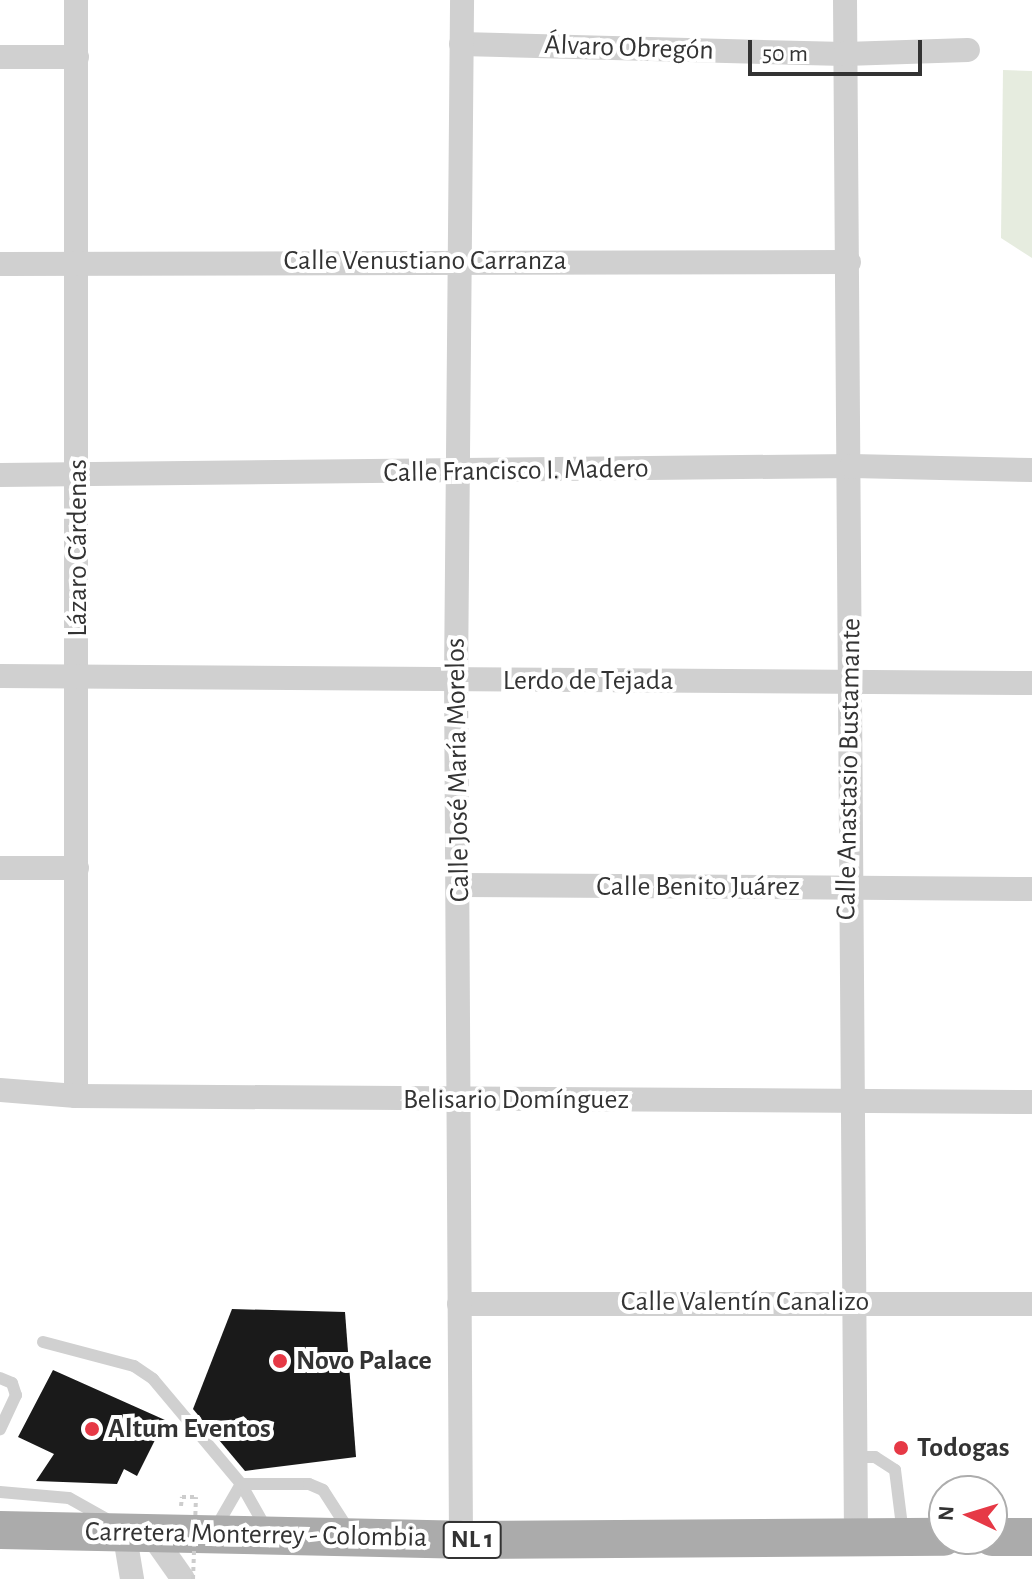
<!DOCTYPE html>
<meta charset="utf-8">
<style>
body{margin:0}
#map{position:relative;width:1032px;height:1579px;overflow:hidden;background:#fff;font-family:"Alegreya Sans",sans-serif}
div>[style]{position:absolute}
.green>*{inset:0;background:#e6ecdf}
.building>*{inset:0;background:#1a1a1a}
.path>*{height:4px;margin-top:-2px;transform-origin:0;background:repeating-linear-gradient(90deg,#cdcdcd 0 4px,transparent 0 8px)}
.lane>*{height:12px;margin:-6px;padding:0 6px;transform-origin:6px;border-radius:6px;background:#d0d0d0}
.street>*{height:24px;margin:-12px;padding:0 12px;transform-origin:12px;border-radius:12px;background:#d0d0d0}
.primary>*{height:38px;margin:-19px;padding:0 19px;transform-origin:19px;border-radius:19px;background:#ababab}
.path-bridge>*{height:4px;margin-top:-2px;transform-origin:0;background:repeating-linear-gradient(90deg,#cdcdcd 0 4px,transparent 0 8px)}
.dots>*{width:22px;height:22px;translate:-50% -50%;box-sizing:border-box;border:4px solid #fff;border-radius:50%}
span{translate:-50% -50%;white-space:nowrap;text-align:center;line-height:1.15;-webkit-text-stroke:8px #fff;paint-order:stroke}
.shield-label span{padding:2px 6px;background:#fff;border:2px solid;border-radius:6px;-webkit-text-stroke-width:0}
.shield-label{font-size:26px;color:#333;font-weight:700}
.street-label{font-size:28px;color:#333}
.poi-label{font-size:28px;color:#333;font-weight:700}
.left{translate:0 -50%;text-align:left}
.north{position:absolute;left:928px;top:1475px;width:80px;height:80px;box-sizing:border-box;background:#fff;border:2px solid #adadad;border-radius:50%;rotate:274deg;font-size:22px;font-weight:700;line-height:32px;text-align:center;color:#333}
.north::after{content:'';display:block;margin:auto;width:28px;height:36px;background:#e63946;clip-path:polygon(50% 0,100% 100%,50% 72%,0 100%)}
.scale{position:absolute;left:748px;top:40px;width:174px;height:36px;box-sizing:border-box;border:4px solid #333;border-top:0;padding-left:10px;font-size:24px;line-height:28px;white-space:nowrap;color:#333;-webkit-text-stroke:6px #fff;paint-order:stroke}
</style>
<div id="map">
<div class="green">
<i style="clip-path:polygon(1003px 70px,1032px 71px,1032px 258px,1001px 238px)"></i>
</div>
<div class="building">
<i style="clip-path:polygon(232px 1309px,345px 1312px,356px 1457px,245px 1471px,193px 1409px)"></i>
<i style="clip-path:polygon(53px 1370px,165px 1420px,137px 1476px,124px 1469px,117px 1484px,36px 1481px,54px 1454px,18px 1437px)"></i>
</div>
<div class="path">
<i style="left:181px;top:1506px;width:9px;rotate:-84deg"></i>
<i style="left:182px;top:1497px;width:14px"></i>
</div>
<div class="lane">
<i style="left:43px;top:1342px;width:94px;rotate:14.8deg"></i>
<i style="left:134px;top:1366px;width:23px;rotate:34deg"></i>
<i style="left:153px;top:1379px;width:137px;rotate:50deg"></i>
<i style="left:241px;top:1484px;width:53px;rotate:60.5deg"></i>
<i style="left:0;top:1378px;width:13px;rotate:23deg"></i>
<i style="left:12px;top:1383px;width:13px;rotate:72deg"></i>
<i style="left:16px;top:1395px;width:38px;rotate:115deg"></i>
<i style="left:856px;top:1457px;width:19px"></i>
<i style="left:875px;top:1457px;width:24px;rotate:33deg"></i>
<i style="left:895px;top:1470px;width:64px;rotate:82.9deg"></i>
<i style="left:0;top:1492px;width:69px;rotate:5deg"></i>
<i style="left:69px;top:1498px;width:45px;rotate:29.4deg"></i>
<i style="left:215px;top:1529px;width:52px;rotate:-60deg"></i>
<i style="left:241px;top:1484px;width:68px"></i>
<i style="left:309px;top:1484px;width:15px;rotate:23deg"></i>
<i style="left:323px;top:1490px;width:50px;rotate:57.3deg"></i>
</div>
<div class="street">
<i style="left:76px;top:0;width:1096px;rotate:90deg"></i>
<i style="left:845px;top:0;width:1538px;rotate:89.59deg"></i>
<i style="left:461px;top:44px;width:384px;rotate:1.5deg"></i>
<i style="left:845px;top:54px;width:123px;rotate:-1.9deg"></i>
<i style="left:0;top:57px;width:77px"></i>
<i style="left:0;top:264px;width:849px;rotate:-0.13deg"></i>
<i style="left:0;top:475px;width:852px;rotate:-0.61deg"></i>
<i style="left:852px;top:466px;width:180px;rotate:1.3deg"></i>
<i style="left:0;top:676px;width:1032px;rotate:0.39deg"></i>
<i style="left:0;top:868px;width:77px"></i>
<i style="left:460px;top:885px;width:572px;rotate:0.4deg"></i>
<i style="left:0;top:1090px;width:76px;rotate:4.5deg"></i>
<i style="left:76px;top:1096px;width:956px;rotate:0.36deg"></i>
<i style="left:459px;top:1304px;width:573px"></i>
<i style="left:124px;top:1531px;width:49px;rotate:80.5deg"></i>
<i style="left:150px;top:1532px;width:57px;rotate:54.9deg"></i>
<i style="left:461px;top:1540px;width:860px;rotate:-90.33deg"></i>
<i style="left:456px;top:680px;width:680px;rotate:-89.49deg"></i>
</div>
<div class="primary">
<i style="left:0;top:1530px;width:461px;rotate:1.2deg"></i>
<i style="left:461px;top:1540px;width:483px;rotate:-0.4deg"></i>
<i style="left:992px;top:1537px;width:40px"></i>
</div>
<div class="path-bridge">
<i style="left:193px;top:1579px;width:82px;rotate:-87.9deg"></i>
</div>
<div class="dots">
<i style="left:280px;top:1361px;background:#e63946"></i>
<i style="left:92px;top:1429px;background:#e63946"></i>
<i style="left:901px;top:1448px;background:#e63946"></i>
</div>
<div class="shield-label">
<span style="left:472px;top:1540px">NL 1</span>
</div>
<div class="street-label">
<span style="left:629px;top:48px;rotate:2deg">Álvaro Obregón</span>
<span style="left:425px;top:261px">Calle Venustiano Carranza</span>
<span style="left:516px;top:471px;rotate:-1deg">Calle Francisco I. Madero</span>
<span style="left:78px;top:548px;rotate:-90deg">Lázaro Cárdenas</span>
<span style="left:588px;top:681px">Lerdo de Tejada</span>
<span style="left:849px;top:769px;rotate:-89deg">Calle Anastasio Bustamante</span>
<span style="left:458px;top:770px;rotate:-91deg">Calle José María Morelos</span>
<span style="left:698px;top:887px">Calle Benito Juárez</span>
<span style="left:516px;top:1100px">Belisario Domínguez</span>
<span style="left:745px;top:1302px">Calle Valentín Canalizo</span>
<span style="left:256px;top:1535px;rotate:1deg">Carretera Monterrey - Colombia</span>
</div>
<div class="poi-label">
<span class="left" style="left:296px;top:1361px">Novo Palace</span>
<span class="left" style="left:108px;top:1429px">Altum Eventos</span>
<span class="left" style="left:917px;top:1448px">Todogas</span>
</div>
<div class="north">N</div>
<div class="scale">50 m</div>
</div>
